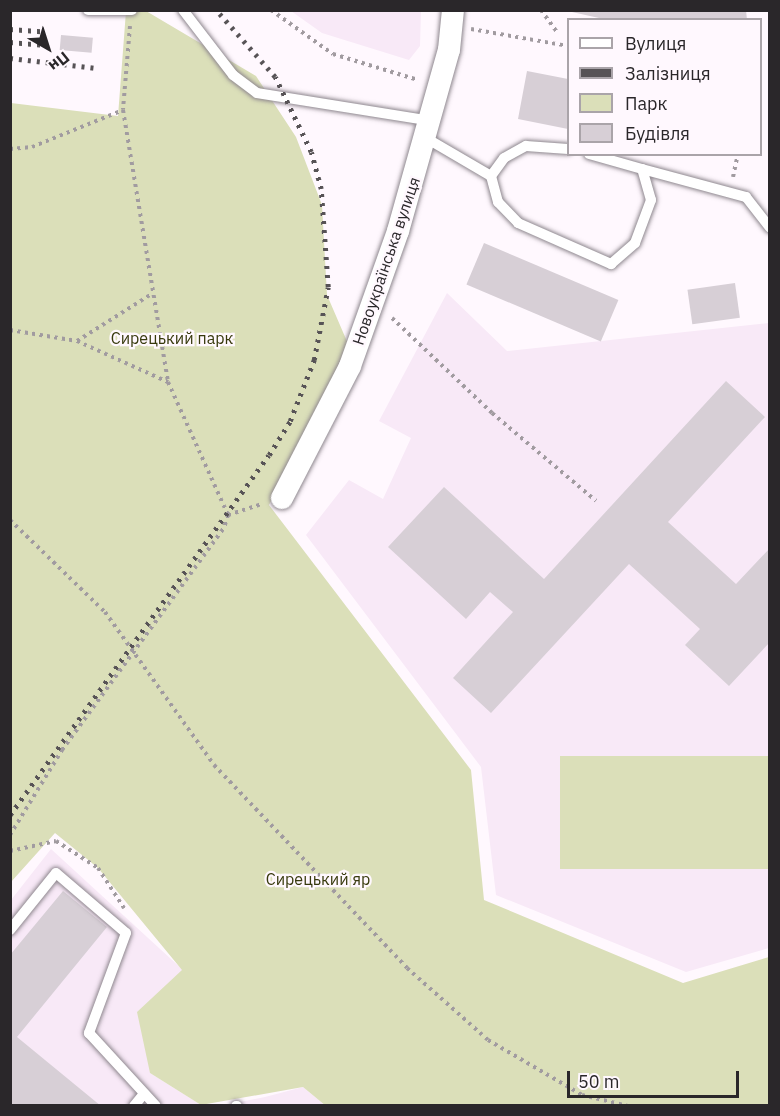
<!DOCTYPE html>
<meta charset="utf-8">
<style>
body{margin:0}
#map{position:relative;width:780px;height:1116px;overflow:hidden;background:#fff8fe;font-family:"IBM Plex Sans",sans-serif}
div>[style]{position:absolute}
.built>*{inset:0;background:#f8e9f7}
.green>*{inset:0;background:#dbdfb9;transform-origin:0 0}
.building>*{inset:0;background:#d7cfd6;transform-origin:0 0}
.path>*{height:4px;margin-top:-2px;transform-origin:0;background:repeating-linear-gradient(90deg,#a19ba0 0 3px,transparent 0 7.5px)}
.roads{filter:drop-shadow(0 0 2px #8f888f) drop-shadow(0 0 2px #8f888f)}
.lane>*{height:10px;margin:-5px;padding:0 5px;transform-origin:5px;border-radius:5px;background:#fff}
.street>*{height:22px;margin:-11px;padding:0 11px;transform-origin:11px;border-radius:11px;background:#fff}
.rail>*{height:4.5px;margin-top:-2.25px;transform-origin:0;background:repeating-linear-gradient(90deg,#575356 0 3px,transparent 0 9px)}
.path-bridge>*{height:4px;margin-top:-2px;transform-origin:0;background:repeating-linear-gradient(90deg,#a19ba0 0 3px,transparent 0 7.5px)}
span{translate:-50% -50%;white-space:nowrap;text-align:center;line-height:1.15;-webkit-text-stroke:4.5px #fff8fe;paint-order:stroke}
.street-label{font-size:16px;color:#2a272a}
.park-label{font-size:16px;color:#37390c}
.frame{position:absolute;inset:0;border:12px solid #2a272a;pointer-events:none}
.legend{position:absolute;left:567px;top:18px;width:195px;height:138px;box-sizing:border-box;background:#fff8fe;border:2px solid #aaa4a9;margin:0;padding:8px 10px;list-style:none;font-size:18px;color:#2a272a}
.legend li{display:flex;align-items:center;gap:12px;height:30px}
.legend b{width:30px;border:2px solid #aaa4a9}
.north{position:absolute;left:18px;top:18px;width:60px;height:60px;-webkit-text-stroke:4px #fff8fe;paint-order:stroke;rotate:141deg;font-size:16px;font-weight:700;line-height:24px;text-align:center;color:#2a272a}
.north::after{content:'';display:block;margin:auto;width:21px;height:27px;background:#2a272a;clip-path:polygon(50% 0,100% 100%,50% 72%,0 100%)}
.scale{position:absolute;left:567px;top:1071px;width:172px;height:27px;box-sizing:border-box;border:3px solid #2a272a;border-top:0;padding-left:8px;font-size:18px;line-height:21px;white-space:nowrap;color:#2a272a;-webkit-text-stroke:4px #fff8fe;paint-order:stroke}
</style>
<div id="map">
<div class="built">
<i style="clip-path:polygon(291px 11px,421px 11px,420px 46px,409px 60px,322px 33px)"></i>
<i style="clip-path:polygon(447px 293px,507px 351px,769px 323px,769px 948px,686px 972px,496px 895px,481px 767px,306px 535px,349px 480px,383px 499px,411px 438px,379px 421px)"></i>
<i style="clip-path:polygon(51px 849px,183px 970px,150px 1073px,201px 1105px,11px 1106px,11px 900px)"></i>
<i style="clip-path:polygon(303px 1087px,326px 1106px,220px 1106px,265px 1097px)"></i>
</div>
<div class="green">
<i style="clip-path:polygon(126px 11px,146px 11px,256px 76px,296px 137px,322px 205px,327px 295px,349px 346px,269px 505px,471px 770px,484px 900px,683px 983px,769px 957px,769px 1105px,326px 1106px,303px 1087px,201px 1105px,150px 1073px,137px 1012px,182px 970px,98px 868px,55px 833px,11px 882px,11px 103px,118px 116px)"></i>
<i style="left:769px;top:756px;width:113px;height:209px;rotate:90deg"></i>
</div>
<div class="building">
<i style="clip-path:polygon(563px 10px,746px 10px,747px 20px,608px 20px)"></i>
<i style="left:61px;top:35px;width:32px;height:15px;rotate:5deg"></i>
<i style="clip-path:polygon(527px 71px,568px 79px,568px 129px,518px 119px)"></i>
<i style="left:484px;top:243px;width:146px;height:45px;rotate:23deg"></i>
<i style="left:735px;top:283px;width:35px;height:48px;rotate:82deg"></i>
<i style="clip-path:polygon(726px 381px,765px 417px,668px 522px,736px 584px,770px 548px,770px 642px,729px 686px,685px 645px,700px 629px,629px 564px,491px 713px,453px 678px,513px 612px,490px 592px,466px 619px,388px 547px,444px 487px,544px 579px)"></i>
<i style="clip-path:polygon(63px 891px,107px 927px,17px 1037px,101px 1106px,10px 1106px,10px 955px)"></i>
</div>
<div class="path">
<i style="left:271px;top:10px;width:76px;rotate:35.4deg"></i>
<i style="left:333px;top:54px;width:89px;rotate:17deg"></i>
<i style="left:541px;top:10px;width:27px;rotate:54deg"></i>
<i style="left:130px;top:26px;width:84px;rotate:94.8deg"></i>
<i style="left:123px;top:110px;width:276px;rotate:80.6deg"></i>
<i style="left:471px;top:29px;width:98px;rotate:9.9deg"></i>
<i style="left:10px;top:149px;width:22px;rotate:-5deg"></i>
<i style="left:32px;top:147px;width:98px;rotate:-22.1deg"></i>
<i style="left:733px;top:177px;width:24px;rotate:-78deg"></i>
<i style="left:392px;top:318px;width:138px;rotate:43.5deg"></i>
<i style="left:492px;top:413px;width:136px;rotate:40.2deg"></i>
<i style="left:10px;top:330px;width:68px;rotate:9.3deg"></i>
<i style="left:77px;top:341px;width:100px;rotate:24.3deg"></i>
<i style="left:168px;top:382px;width:146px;rotate:65.7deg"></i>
<i style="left:228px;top:515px;width:14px;rotate:107deg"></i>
<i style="left:77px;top:341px;width:86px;rotate:-32.2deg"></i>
<i style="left:228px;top:515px;width:35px;rotate:-18deg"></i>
<i style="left:10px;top:520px;width:132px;rotate:44.1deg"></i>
<i style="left:105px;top:612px;width:188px;rotate:54.5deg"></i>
<i style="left:214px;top:765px;width:280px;rotate:46.4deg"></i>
<i style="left:407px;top:968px;width:108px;rotate:41.6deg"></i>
<i style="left:488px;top:1040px;width:109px;rotate:30.3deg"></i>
<i style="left:582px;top:1095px;width:47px;rotate:13.4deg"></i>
<i style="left:10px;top:835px;width:100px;rotate:-58.5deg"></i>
<i style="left:10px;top:851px;width:47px;rotate:-12.3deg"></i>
<i style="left:56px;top:841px;width:50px;rotate:32.7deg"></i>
<i style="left:98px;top:868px;width:48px;rotate:57deg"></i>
</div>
<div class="roads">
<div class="lane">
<i style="left:88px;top:10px;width:44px"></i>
<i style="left:183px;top:10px;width:82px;rotate:52.4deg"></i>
<i style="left:233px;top:75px;width:30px;rotate:37deg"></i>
<i style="left:257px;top:93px;width:176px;rotate:9.1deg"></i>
<i style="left:426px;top:138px;width:75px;rotate:30.3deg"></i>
<i style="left:491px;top:176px;width:27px;rotate:75deg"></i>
<i style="left:498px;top:202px;width:29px;rotate:46deg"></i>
<i style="left:518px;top:223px;width:102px;rotate:23.8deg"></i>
<i style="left:611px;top:264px;width:32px;rotate:-41deg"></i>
<i style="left:635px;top:243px;width:46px;rotate:-69.6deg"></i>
<i style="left:651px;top:200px;width:32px;rotate:-106deg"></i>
<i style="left:642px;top:169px;width:55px;rotate:-164.2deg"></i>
<i style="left:642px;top:169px;width:108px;rotate:15.1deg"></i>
<i style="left:746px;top:197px;width:39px;rotate:52deg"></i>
<i style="left:491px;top:176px;width:22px;rotate:-54deg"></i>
<i style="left:504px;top:158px;width:25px;rotate:-29deg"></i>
<i style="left:526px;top:146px;width:42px;rotate:4.1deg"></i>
<i style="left:10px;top:930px;width:73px;rotate:-51.1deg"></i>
<i style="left:56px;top:873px;width:92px;rotate:40.6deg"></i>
<i style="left:126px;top:933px;width:107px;rotate:110.3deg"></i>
<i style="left:89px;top:1033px;width:99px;rotate:47.5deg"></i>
<i style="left:134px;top:1106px;width:14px;rotate:-51deg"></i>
<i style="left:236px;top:1106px;width:1px"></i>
</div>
<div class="street">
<i style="left:282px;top:498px;width:148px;rotate:-62.7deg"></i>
<i style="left:350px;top:366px;width:143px;rotate:-70.4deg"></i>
<i style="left:398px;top:231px;width:188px;rotate:-74.3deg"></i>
<i style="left:449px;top:50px;width:40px;rotate:-84.3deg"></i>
</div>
</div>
<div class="rail">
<i style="left:10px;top:29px;width:31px;rotate:4deg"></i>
<i style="left:10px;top:42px;width:33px;rotate:5deg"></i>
<i style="left:10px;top:58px;width:87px;rotate:6.6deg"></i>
<i style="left:10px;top:815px;width:443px;rotate:-54.3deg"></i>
<i style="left:269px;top:455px;width:40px;rotate:-58deg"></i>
<i style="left:290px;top:421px;width:66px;rotate:-68.5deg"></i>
<i style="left:314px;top:360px;width:74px;rotate:-79.1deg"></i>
<i style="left:328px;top:287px;width:98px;rotate:-94.1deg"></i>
<i style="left:321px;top:189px;width:38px;rotate:-105deg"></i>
<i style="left:311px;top:152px;width:83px;rotate:-115.6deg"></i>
<i style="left:275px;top:77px;width:89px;rotate:-131.4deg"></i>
</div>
<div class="path-bridge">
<i style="left:62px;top:750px;width:275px;rotate:-53.9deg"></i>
</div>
<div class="street-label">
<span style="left:386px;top:261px;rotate:-71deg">Новоукраїнська вулиця</span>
</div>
<div class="park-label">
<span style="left:172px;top:338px">Сирецький парк</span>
<span style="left:318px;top:879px">Сирецький яр</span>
</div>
<div class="frame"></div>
<ul class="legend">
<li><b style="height:8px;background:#fff"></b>Вулиця</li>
<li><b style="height:8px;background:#575356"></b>Залізниця</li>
<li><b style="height:16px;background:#dbdfb9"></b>Парк</li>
<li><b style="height:16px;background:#d7cfd6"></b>Будівля</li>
</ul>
<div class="north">Пн</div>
<div class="scale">50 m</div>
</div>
